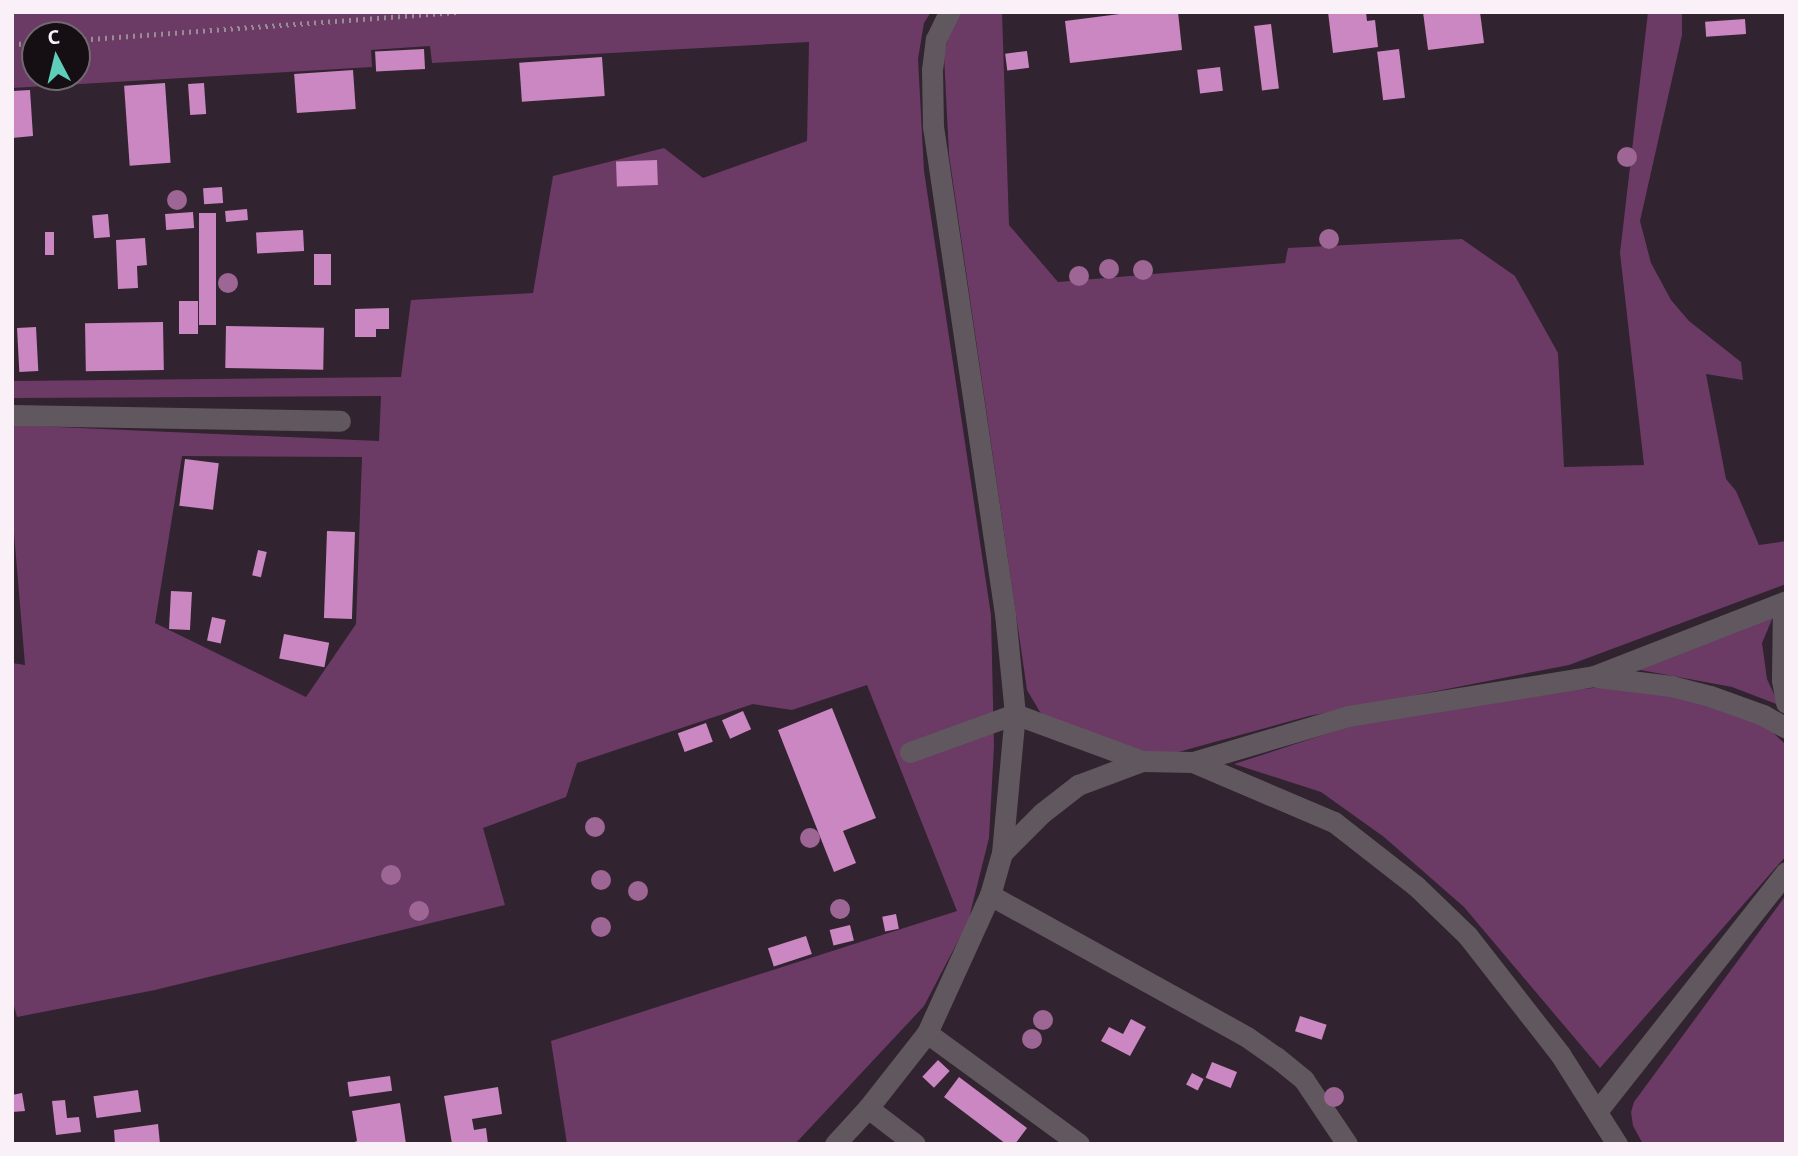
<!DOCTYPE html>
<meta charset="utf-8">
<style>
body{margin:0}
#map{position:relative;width:1798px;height:1156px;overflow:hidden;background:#31232f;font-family:"Noto Sans",sans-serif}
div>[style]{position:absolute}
.green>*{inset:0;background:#6b3a65}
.building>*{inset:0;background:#ca87c1;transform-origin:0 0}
.path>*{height:4.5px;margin-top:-2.25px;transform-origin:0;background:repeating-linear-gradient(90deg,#988c96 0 2px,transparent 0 7px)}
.minor>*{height:21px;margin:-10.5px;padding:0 10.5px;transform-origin:10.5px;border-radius:10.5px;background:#60585e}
.trees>*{width:20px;height:20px;margin:-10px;border-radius:50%;background:#9d6695}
span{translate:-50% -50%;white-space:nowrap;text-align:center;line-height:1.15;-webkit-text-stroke:7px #150f14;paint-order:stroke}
.frame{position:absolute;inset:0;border:14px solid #f9f0f8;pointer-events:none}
.north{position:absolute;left:21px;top:21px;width:70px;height:70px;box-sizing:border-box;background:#150f14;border:2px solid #70696f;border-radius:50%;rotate:353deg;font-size:19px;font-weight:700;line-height:28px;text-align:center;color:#f9f0f8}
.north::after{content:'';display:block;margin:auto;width:24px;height:32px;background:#5eceb8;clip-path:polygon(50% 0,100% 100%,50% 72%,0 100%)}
</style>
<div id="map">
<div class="green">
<i style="clip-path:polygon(evenodd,12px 12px,931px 12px,924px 23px,918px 59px,924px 171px,991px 615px,994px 746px,989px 838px,968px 922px,924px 1006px,795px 1144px,567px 1144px,551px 1041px,957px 911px,867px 685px,792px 710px,753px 704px,577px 763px,566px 797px,483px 828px,505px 905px,155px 990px,17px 1017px,12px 999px,12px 663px,25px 665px,12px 509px,12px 425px,379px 441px,381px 396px,12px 398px,12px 381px,401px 377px,411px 300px,533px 293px,553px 176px,664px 148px,703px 178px,807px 141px,809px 42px,432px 63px,430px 46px,371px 50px,372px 67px,12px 88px,12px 12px,35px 35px,77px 35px,77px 77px,35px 77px,35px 35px,12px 12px,182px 456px,362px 457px,356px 624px,306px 697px,155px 623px,182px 456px)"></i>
<i style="clip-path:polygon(959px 12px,1002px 12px,1009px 225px,1058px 282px,1285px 263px,1288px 248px,1462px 239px,1515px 276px,1558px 353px,1564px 467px,1644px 465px,1620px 253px,1648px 12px,1682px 12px,1682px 35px,1640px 221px,1651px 263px,1671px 300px,1689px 321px,1741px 362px,1743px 380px,1706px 374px,1726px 479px,1736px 491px,1759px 545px,1786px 541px,1786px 584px,1569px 665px,1309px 716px,1171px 754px,1128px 752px,1054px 722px,1040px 712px,1027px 690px,949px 155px,944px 55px,951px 25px)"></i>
<i style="clip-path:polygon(1776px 610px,1762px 643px,1767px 679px,1779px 705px,1732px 687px,1635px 669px)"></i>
<i style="clip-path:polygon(1593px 688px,1637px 688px,1759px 719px,1786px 745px,1786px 856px,1600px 1068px,1464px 907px,1384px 837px,1321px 792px,1234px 764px,1360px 723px,1544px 693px)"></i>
<i style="clip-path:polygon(1786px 895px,1786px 1144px,1643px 1144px,1633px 1126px,1631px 1112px,1634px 1102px)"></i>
</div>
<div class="building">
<i style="clip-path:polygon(1135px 12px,1178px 12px,1182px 50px,1070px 63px,1065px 21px)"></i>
<i style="clip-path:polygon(1328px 12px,1366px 12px,1367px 21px,1375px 20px,1378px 47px,1333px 53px)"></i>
<i style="clip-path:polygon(1423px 12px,1480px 12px,1484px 43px,1428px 50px)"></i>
<i style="left:1745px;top:19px;width:15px;height:40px;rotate:86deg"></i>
<i style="left:1271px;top:24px;width:65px;height:17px;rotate:83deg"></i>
<i style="left:424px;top:49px;width:20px;height:49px;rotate:87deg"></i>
<i style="left:1399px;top:49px;width:49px;height:22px;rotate:83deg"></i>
<i style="left:1027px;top:51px;width:17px;height:22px;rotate:83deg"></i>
<i style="left:602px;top:57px;width:39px;height:83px;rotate:86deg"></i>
<i style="left:1220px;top:67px;width:24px;height:23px;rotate:83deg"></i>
<i style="left:353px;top:70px;width:39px;height:59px;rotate:86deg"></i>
<i style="left:165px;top:83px;width:80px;height:41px;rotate:86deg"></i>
<i style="left:204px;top:83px;width:31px;height:16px;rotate:86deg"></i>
<i style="clip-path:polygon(30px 90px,33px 136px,12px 138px,12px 91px)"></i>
<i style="left:657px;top:160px;width:25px;height:41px;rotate:88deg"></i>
<i style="left:222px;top:187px;width:16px;height:19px;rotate:86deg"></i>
<i style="left:247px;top:209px;width:11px;height:22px;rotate:85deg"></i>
<i style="left:193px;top:212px;width:16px;height:28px;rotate:86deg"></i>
<i style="left:199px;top:213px;width:17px;height:112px"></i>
<i style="left:108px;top:214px;width:23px;height:16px;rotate:85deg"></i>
<i style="left:303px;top:230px;width:21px;height:47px;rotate:87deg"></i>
<i style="left:45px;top:232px;width:9px;height:23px"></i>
<i style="clip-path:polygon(145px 238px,147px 265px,137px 266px,138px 288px,118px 289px,116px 240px)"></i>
<i style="left:314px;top:254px;width:17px;height:31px"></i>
<i style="left:179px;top:301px;width:19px;height:33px"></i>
<i style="clip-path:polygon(389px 308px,389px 329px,376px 329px,376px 337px,355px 337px,355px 309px)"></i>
<i style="left:163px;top:322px;width:48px;height:78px;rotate:89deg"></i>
<i style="left:226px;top:326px;width:98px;height:42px;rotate:1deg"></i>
<i style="left:36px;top:327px;width:44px;height:19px;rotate:87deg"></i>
<i style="left:185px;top:459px;width:34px;height:47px;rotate:7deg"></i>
<i style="left:327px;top:531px;width:28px;height:87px;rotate:2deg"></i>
<i style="left:258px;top:550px;width:9px;height:26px;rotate:13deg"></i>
<i style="left:171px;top:591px;width:21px;height:38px;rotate:3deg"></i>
<i style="left:212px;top:617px;width:14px;height:24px;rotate:12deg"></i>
<i style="left:284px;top:634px;width:46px;height:25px;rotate:11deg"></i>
<i style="clip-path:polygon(832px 708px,876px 818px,843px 831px,856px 863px,834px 872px,778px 730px)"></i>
<i style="left:743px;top:711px;width:20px;height:23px;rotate:66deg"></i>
<i style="left:706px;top:723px;width:20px;height:30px;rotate:70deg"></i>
<i style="left:896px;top:914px;width:15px;height:14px;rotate:79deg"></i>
<i style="left:850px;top:925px;width:16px;height:21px;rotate:76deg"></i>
<i style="left:806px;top:936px;width:19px;height:40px;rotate:72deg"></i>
<i style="left:1300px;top:1016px;width:28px;height:16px;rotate:18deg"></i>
<i style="clip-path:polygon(1131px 1019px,1146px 1027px,1130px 1056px,1101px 1041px,1109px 1027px,1123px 1034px)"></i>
<i style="left:938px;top:1060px;width:16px;height:23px;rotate:43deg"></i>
<i style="left:1212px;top:1062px;width:27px;height:17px;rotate:22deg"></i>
<i style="left:1192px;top:1073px;width:13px;height:13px;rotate:27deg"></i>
<i style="left:390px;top:1076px;width:15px;height:43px;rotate:82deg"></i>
<i style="clip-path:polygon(959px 1077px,1027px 1128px,1015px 1144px,1006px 1144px,944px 1097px)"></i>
<i style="clip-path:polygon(498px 1087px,502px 1114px,472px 1119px,474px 1130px,486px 1128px,488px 1144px,452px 1144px,444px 1096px)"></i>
<i style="left:138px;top:1090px;width:22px;height:45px;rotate:82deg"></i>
<i style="clip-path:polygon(22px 1093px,25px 1111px,12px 1112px,12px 1095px)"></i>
<i style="clip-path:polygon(65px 1100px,67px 1118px,79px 1117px,81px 1132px,56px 1135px,52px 1101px)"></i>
<i style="clip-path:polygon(400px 1103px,406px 1144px,350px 1144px,357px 1141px,352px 1111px)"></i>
<i style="clip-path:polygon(158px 1124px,160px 1144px,115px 1144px,114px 1130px)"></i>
</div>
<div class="path">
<i style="left:77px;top:40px;width:384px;rotate:-4.2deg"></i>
<i style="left:12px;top:44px;width:23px;rotate:-2deg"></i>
</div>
<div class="minor">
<i style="left:12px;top:415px;width:328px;rotate:1deg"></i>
<i style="left:1783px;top:604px;width:76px;rotate:90.8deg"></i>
<i style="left:1782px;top:680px;width:23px;rotate:80deg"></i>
<i style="left:1597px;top:677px;width:75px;rotate:6.9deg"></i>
<i style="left:1671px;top:686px;width:40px;rotate:14.4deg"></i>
<i style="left:1710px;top:696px;width:56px;rotate:19.7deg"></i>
<i style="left:1763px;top:715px;width:26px;rotate:29deg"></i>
<i style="left:910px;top:752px;width:112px;rotate:-19.9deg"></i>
<i style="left:1015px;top:714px;width:135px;rotate:20.3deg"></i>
<i style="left:1193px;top:762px;width:153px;rotate:23.1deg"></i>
<i style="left:1334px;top:822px;width:104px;rotate:38deg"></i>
<i style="left:1416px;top:886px;width:71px;rotate:43.9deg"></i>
<i style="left:1467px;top:935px;width:151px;rotate:52deg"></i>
<i style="left:1560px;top:1054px;width:107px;rotate:57.7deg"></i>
<i style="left:1002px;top:853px;width:57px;rotate:-45deg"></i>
<i style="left:1042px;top:813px;width:46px;rotate:-37.9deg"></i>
<i style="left:1078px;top:785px;width:68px;rotate:-20.6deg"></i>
<i style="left:1142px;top:761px;width:51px;rotate:1.1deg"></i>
<i style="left:1193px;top:762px;width:162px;rotate:-16.5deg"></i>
<i style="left:1348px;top:716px;width:249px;rotate:-9.2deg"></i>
<i style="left:1594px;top:676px;width:206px;rotate:-21.3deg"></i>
<i style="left:990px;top:895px;width:294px;rotate:28.9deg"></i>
<i style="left:1247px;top:1037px;width:35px;rotate:35deg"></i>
<i style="left:1276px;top:1057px;width:36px;rotate:39deg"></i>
<i style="left:1304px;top:1080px;width:77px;rotate:56.1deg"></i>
<i style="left:927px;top:1033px;width:188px;rotate:36.1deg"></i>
<i style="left:868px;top:1108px;width:59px;rotate:37.5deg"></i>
<i style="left:1598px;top:1110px;width:303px;rotate:-51.7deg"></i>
<i style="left:835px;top:1144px;width:49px;rotate:-47.5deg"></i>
<i style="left:868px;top:1108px;width:95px;rotate:-51.8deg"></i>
<i style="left:927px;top:1033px;width:152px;rotate:-65.5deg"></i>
<i style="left:990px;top:895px;width:44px;rotate:-74.1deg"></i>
<i style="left:1002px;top:853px;width:140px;rotate:-84.7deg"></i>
<i style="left:1015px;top:714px;width:100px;rotate:-95.7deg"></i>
<i style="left:1005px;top:614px;width:493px;rotate:-98.4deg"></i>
<i style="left:933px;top:126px;width:56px;rotate:-91deg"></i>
<i style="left:932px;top:70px;width:31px;rotate:-83deg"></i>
<i style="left:936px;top:39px;width:30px;rotate:-64deg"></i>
</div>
<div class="trees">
<i style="left:1627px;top:157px"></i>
<i style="left:177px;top:200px"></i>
<i style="left:1329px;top:239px"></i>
<i style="left:1109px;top:269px"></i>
<i style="left:1143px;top:270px"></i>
<i style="left:1079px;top:276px"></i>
<i style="left:228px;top:283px"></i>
<i style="left:595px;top:827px"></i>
<i style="left:810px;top:838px"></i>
<i style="left:391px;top:875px"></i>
<i style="left:601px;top:880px"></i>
<i style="left:638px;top:891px"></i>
<i style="left:840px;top:909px"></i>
<i style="left:419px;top:911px"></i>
<i style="left:601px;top:927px"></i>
<i style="left:1043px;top:1020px"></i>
<i style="left:1032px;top:1039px"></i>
<i style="left:1334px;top:1097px"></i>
</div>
<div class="frame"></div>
<div class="north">С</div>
</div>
